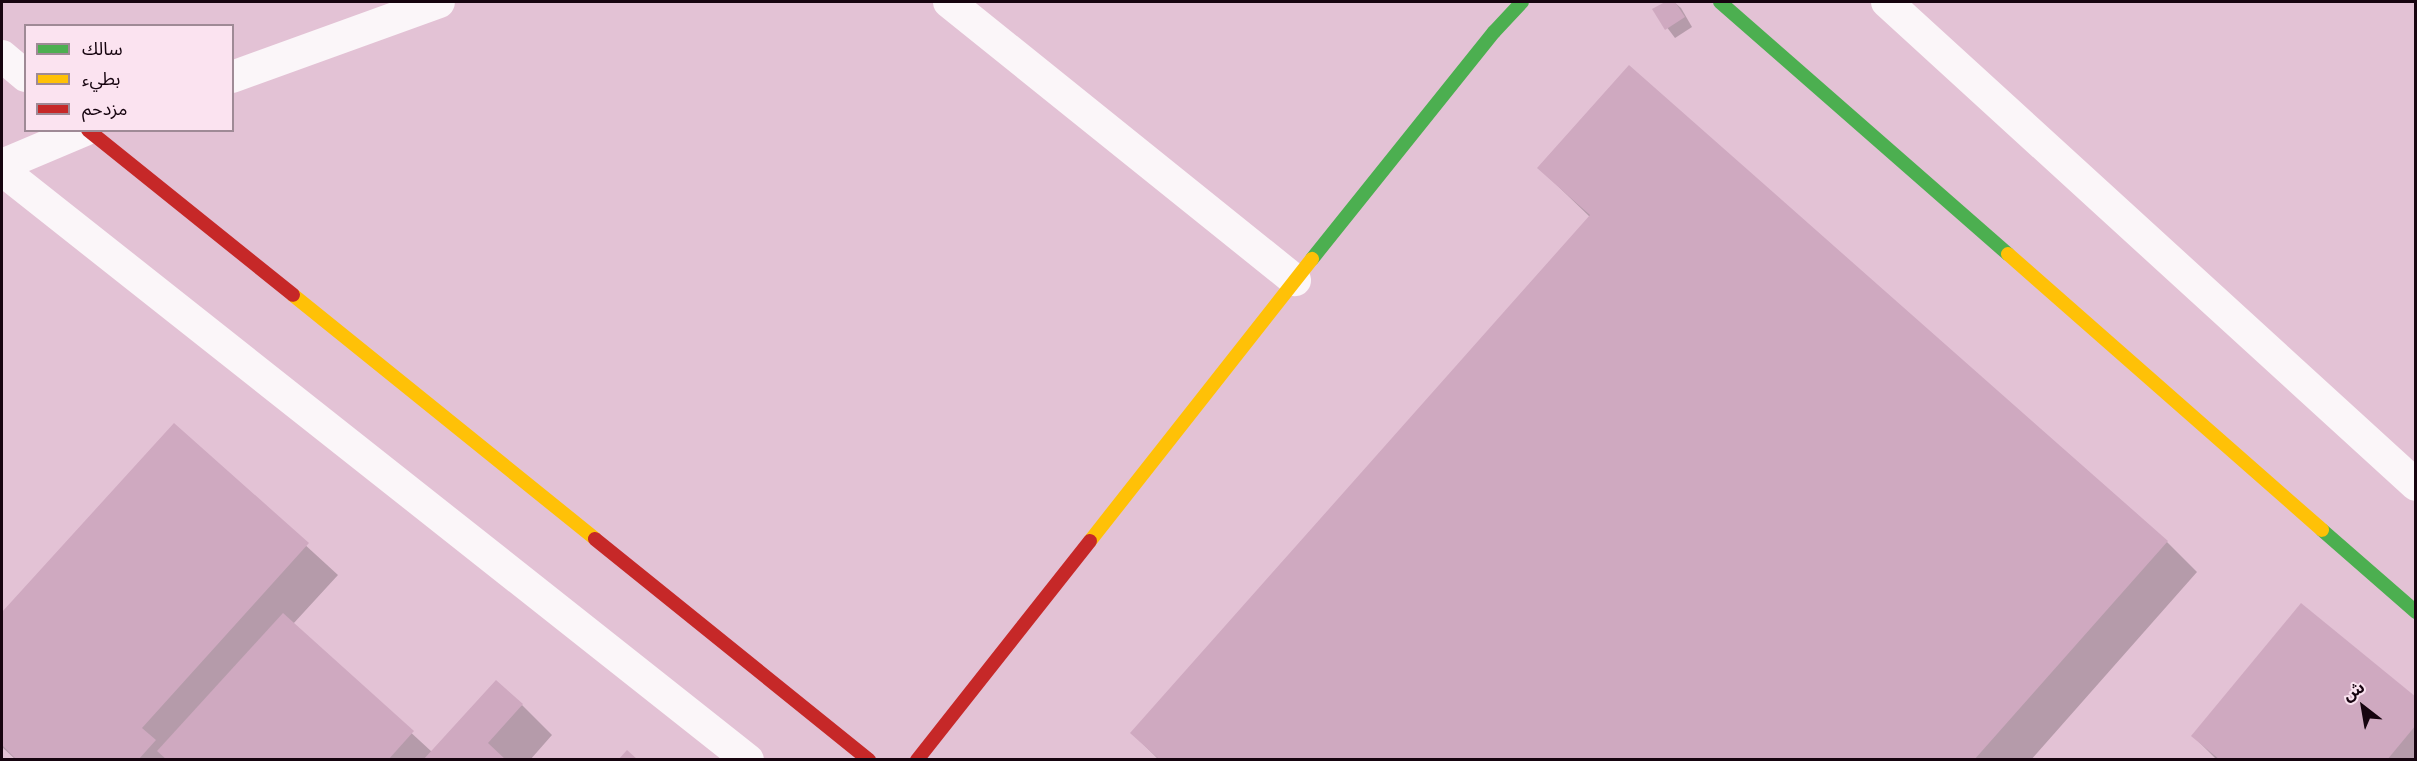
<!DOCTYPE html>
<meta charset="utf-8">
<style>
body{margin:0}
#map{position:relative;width:2417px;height:761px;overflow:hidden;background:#e3c2d5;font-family:"Fira Sans","Noto Sans Arabic",sans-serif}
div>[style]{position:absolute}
.shadow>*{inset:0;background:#0003}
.building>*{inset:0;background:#cfa9c0}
.street>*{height:32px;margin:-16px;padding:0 16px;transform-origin:16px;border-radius:16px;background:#fbf6f9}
.fast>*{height:14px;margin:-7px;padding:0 7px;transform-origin:7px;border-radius:7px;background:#4caf50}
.slow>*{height:14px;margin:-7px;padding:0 7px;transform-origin:7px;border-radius:7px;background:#ffc107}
.jam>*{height:14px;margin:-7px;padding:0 7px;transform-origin:7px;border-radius:7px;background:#c62828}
span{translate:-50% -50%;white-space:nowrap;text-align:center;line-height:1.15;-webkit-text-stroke:4.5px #fbe3f0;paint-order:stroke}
.frame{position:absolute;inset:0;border:3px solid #16040f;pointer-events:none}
.legend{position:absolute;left:24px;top:24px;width:210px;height:108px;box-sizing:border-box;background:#fbe3f0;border:2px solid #9f8a96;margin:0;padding:8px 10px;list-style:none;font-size:18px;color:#16040f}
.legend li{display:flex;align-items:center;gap:12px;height:30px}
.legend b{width:30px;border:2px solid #9f8a96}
.north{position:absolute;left:2333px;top:677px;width:60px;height:60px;-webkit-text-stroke:4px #fbe3f0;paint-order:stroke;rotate:329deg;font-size:16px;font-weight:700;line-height:24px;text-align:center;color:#16040f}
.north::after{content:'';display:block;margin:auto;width:21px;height:27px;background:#16040f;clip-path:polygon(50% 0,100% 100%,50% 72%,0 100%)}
</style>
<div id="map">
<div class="shadow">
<i style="clip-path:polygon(1668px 2px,1674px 2px,1681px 8px,1692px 27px,1675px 38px,1654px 10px)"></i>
<i style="clip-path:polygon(1629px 68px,2167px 542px,2197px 572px,2031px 760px,1159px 760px,1132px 733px,1590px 217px,1539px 168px)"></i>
<i style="clip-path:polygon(174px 425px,338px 575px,293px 624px,432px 752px,522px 705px,552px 735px,530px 760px,16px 760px,2px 747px,2px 615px)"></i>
<i style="clip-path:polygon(2416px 699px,2416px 760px,2217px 760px,2193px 736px)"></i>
</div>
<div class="building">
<i style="clip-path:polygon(1665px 2px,1675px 2px,1685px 17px,1665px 30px,1652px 9px)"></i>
<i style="clip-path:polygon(1629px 65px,2168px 541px,1974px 760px,1160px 760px,1130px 733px,1590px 215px,1537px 168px)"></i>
<i style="clip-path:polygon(174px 423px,309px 543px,142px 728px,156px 740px,138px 760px,17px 760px,2px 745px,2px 612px)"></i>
<i style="clip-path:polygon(2301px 603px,2416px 697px,2416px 725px,2387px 760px,2220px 760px,2191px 736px)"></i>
<i style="clip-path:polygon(283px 613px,414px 731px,388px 760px,167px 760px,157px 751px)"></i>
<i style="clip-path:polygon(496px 680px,523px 704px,488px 743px,506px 760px,423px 760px)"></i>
<i style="clip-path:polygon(627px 750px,638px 760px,618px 760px)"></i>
</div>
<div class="street">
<i style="left:949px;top:2px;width:444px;rotate:38.8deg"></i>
<i style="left:1887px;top:2px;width:716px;rotate:42.4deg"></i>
<i style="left:2px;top:56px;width:31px;rotate:40deg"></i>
<i style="left:232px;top:77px;width:220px;rotate:-19.9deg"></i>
<i style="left:2px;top:165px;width:90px;rotate:-22.9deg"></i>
<i style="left:2px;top:170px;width:951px;rotate:38.34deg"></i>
</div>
<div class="fast">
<i style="left:1720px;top:2px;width:383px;rotate:41.2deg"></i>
<i style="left:1312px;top:259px;width:291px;rotate:-51.3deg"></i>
<i style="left:1494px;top:32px;width:41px;rotate:-47deg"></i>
<i style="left:2322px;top:530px;width:125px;rotate:41.1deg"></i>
</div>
<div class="slow">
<i style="left:2008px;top:254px;width:418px;rotate:41.3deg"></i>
<i style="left:293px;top:295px;width:388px;rotate:38.9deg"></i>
<i style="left:1090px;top:541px;width:359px;rotate:-51.8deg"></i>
</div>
<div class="jam">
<i style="left:88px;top:130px;width:263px;rotate:38.8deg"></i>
<i style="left:595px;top:539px;width:352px;rotate:38.9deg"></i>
<i style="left:917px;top:760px;width:279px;rotate:-51.7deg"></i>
</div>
<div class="frame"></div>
<ul class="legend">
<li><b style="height:8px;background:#4caf50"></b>سالك</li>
<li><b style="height:8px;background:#ffc107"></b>بطيء</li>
<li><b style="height:8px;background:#c62828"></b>مزدحم</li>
</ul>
<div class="north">ش</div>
</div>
